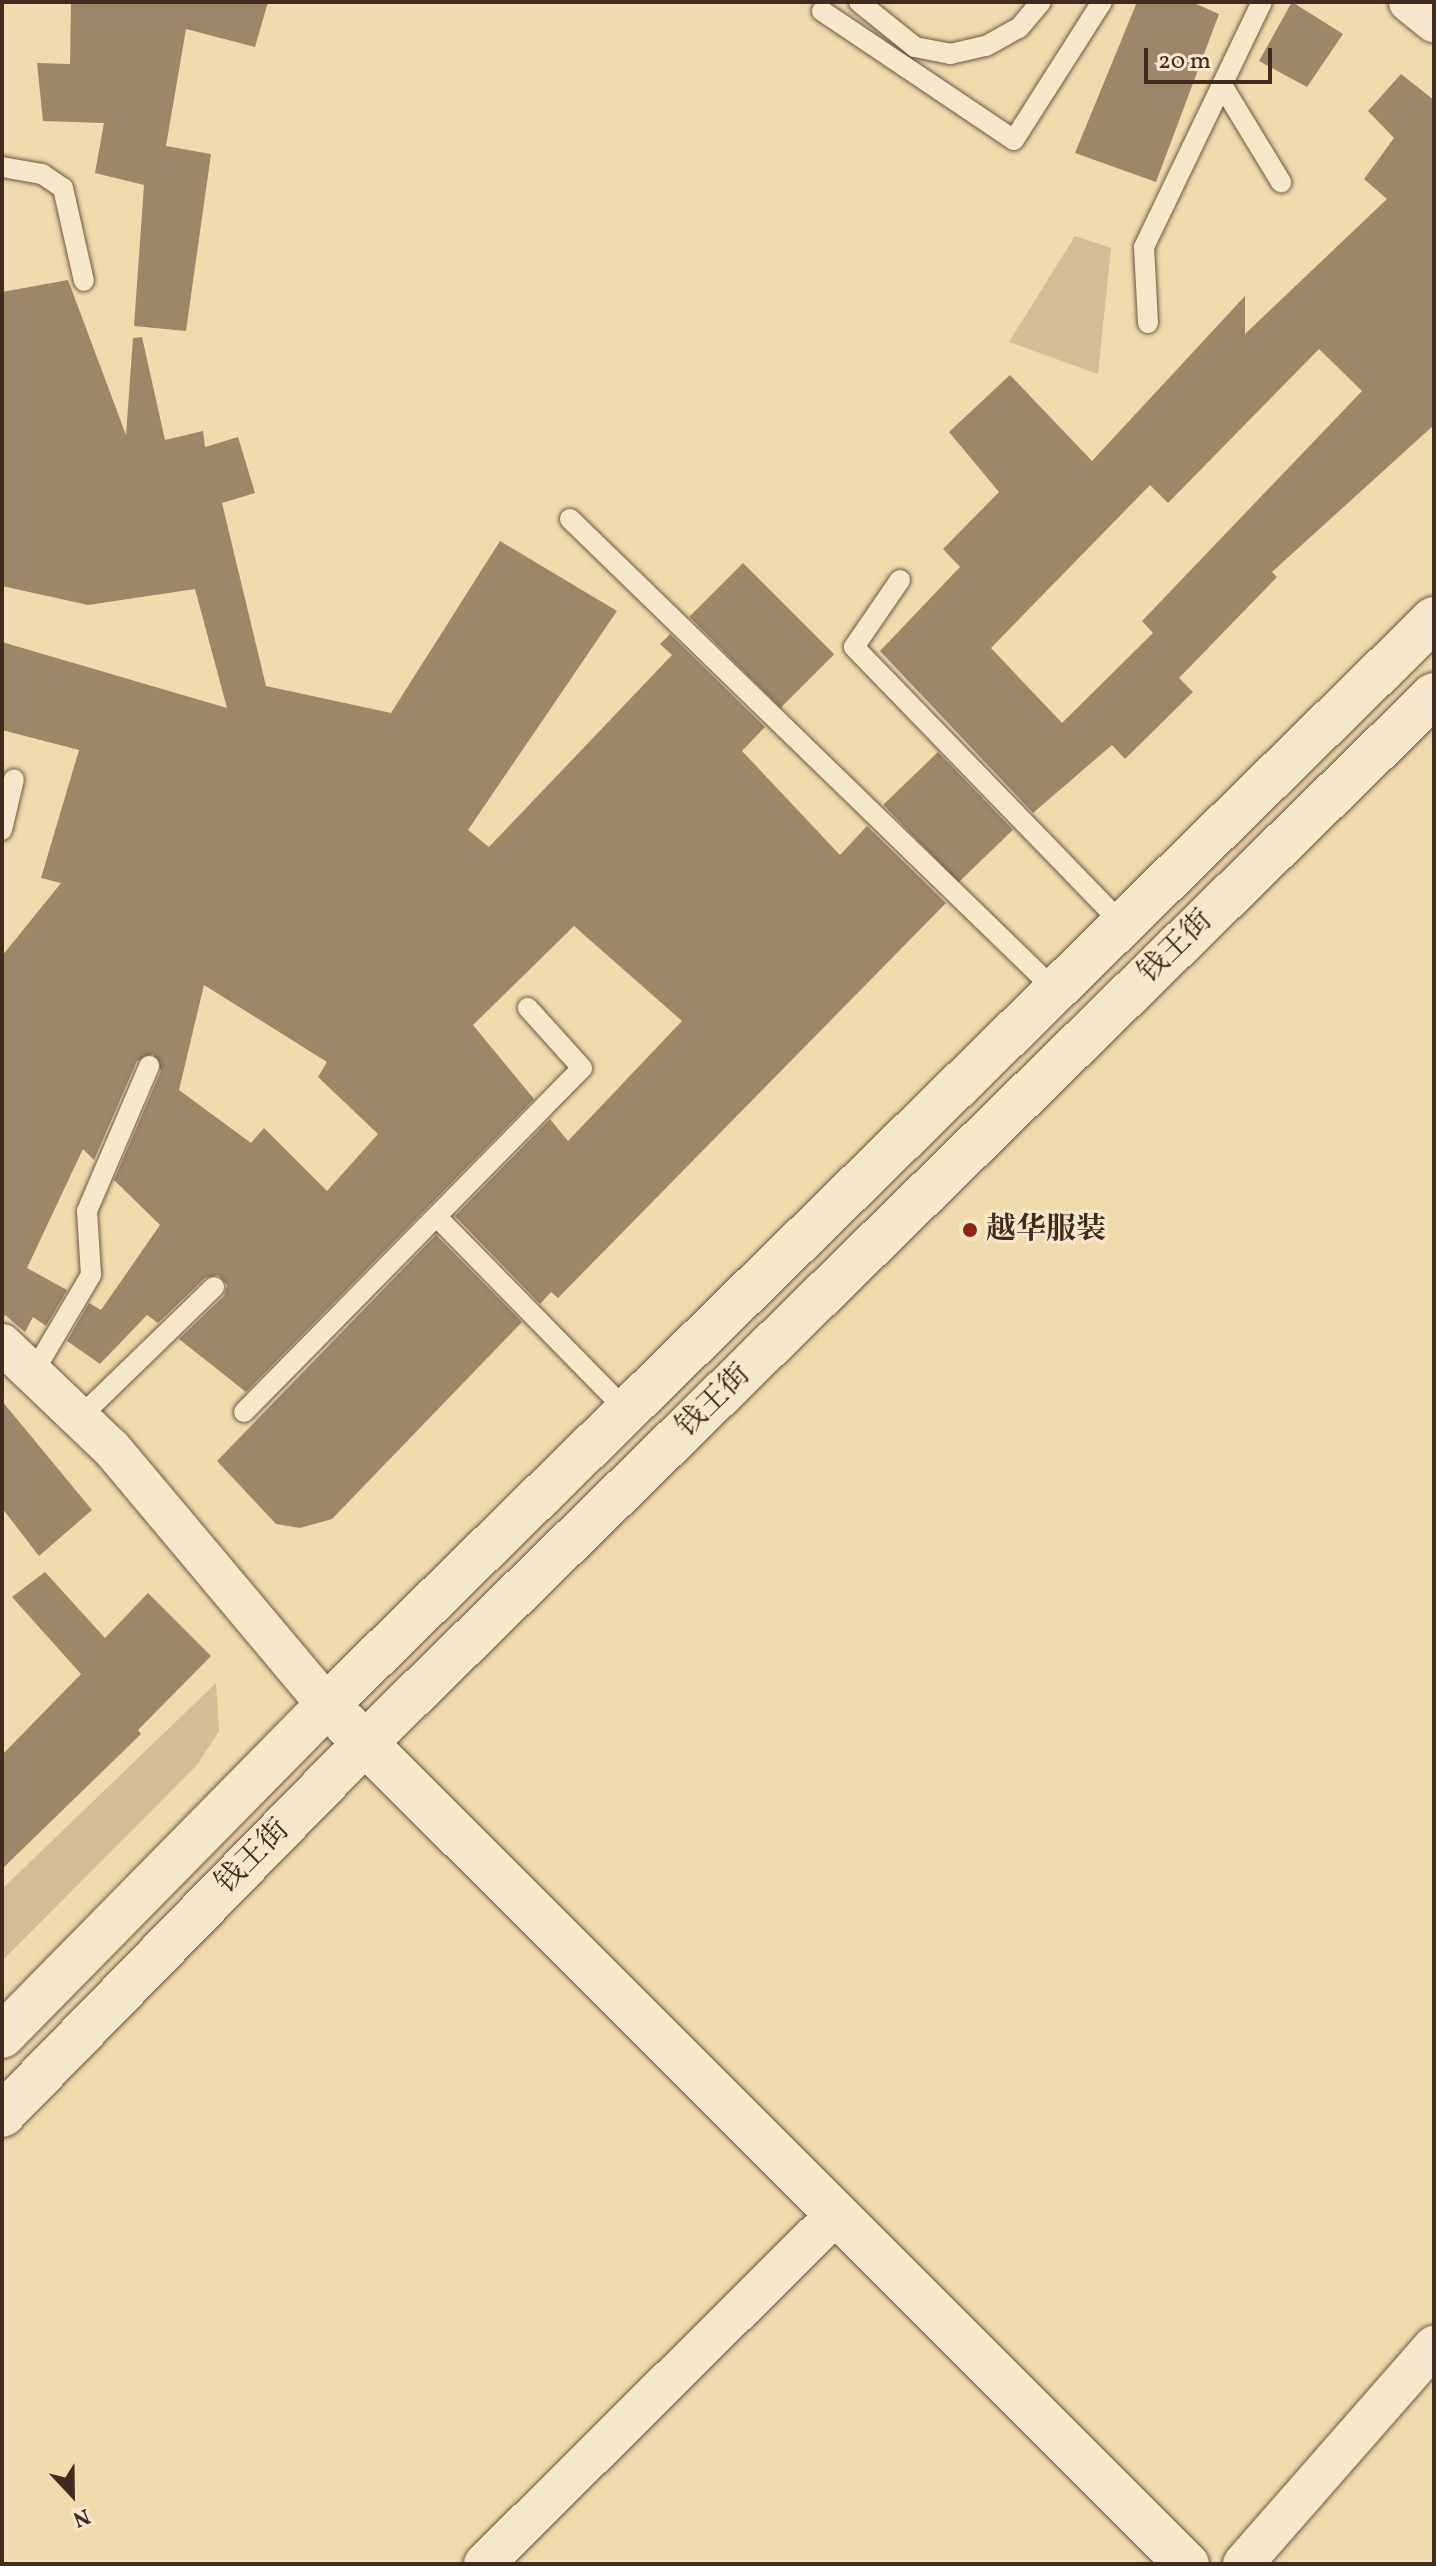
<!DOCTYPE html>
<meta charset="utf-8">
<style>
body{margin:0}
#map{position:relative;width:1436px;height:2566px;overflow:hidden;background:#f0dbad;font-family:Vollkorn,"Noto Serif SC",serif}
div>[style]{position:absolute}
.green>*{inset:0;background:#d2bd95}
.building>*{inset:0;background:#9c8769;transform-origin:0 0}
.roads{filter:drop-shadow(0 0 2px #6d5743) drop-shadow(0 0 2px #6d5743)}
.lane>*{height:20px;margin:-10px;padding:0 10px;transform-origin:10px;border-radius:10px;background:#f5e8ca}
.street>*{height:40px;margin:-20px;padding:0 20px;transform-origin:20px;border-radius:20px;background:#f5e8ca}
.secondary>*{height:44px;margin:-22px;padding:0 22px;transform-origin:22px;border-radius:22px;background:#f5e8ca}
.dots>*{width:22px;height:22px;translate:-50% -50%;box-sizing:border-box;border:4px solid #f5e8ca;border-radius:50%}
span{translate:-50% -50%;white-space:nowrap;text-align:center;line-height:1.15;-webkit-text-stroke:6px #f5e8ca;paint-order:stroke}
.street-label{font-size:30px;color:#412b20}
.poi-label{font-size:30px;color:#412b20;font-weight:700}
.left{translate:0 -50%;text-align:left}
.frame{position:absolute;inset:0;border:4px solid #412b20;pointer-events:none}
.north{position:absolute;left:32px;top:2454px;width:80px;height:80px;-webkit-text-stroke:6px #f5e8ca;paint-order:stroke;rotate:158deg;font-size:22px;font-weight:700;line-height:32px;text-align:center;color:#412b20}
.north::after{content:'';display:block;margin:auto;width:28px;height:36px;background:#412b20;clip-path:polygon(50% 0,100% 100%,50% 72%,0 100%)}
.scale{position:absolute;left:1144px;top:48px;width:128px;height:36px;box-sizing:border-box;border:4px solid #412b20;border-top:0;padding-left:10px;font-size:24px;line-height:28px;white-space:nowrap;color:#412b20;-webkit-text-stroke:6px #f5e8ca;paint-order:stroke}
</style>
<div id="map">
<div class="green">
<i style="clip-path:polygon(1075px 236px,1111px 248px,1098px 374px,1009px 342px)"></i>
<i style="clip-path:polygon(216px 1683px,219px 1731px,197px 1765px,2px 1961px,2px 1889px)"></i>
</div>
<div class="building">
<i style="clip-path:polygon(71px 2px,268px 2px,255px 47px,186px 29px,166px 146px,211px 154px,186px 331px,134px 326px,144px 185px,95px 173px,104px 123px,43px 121px,37px 63px,70px 64px)"></i>
<i style="clip-path:polygon(1137px 2px,1192px 2px,1219px 14px,1156px 182px,1075px 153px)"></i>
<i style="clip-path:polygon(1292px 2px,1343px 34px,1307px 87px,1259px 61px)"></i>
<i style="clip-path:polygon(evenodd,1401px 74px,1434px 100px,1434px 425px,1272px 572px,1277px 577px,1179px 678px,1193px 692px,1125px 759px,1112px 745px,1033px 813px,880px 651px,960px 567px,943px 549px,999px 492px,949px 432px,1010px 375px,1092px 461px,1245px 296px,1245px 334px,1387px 199px,1364px 179px,1394px 138px,1368px 111px,1401px 74px,1319px 349px,1362px 391px,1142px 621px,1153px 633px,1062px 723px,991px 648px,1150px 485px,1168px 503px,1319px 349px)"></i>
<i style="clip-path:polygon(evenodd,68px 280px,126px 435px,133px 338px,142px 337px,165px 440px,203px 431px,205px 447px,238px 437px,255px 493px,222px 503px,266px 686px,391px 713px,500px 541px,617px 611px,468px 830px,489px 847px,672px 655px,660px 644px,670px 634px,765px 727px,742px 751px,840px 855px,867px 826px,946px 903px,558px 1298px,551px 1292px,540px 1304px,455px 1216px,550px 1119px,568px 1141px,682px 1021px,574px 926px,473px 1025px,534px 1099px,246px 1392px,179px 1339px,224px 1296px,227px 1285px,218px 1275px,205px 1278px,158px 1323px,147px 1315px,100px 1364px,67px 1341px,89px 1303px,101px 1310px,160px 1225px,114px 1180px,161px 1071px,153px 1054px,137px 1061px,94px 1160px,83px 1149px,27px 1268px,67px 1290px,46px 1326px,33px 1317px,25px 1332px,5px 1315px,2px 1321px,2px 956px,61px 883px,41px 878px,79px 750px,2px 730px,2px 642px,227px 708px,195px 589px,88px 605px,2px 586px,2px 292px,68px 280px,204px 985px,327px 1062px,318px 1077px,378px 1134px,327px 1191px,264px 1128px,251px 1143px,179px 1090px,204px 985px)"></i>
<i style="left:743px;top:563px;width:129px;height:76px;rotate:45deg"></i>
<i style="left:938px;top:752px;width:108px;height:76px;rotate:46deg"></i>
<i style="clip-path:polygon(436px 1235px,522px 1322px,332px 1519px,300px 1528px,276px 1524px,217px 1461px)"></i>
<i style="clip-path:polygon(2px 1401px,92px 1510px,39px 1556px,2px 1508px)"></i>
<i style="clip-path:polygon(45px 1572px,105px 1638px,148px 1593px,211px 1656px,138px 1730px,141px 1734px,2px 1869px,2px 1755px,81px 1674px,12px 1597px)"></i>
</div>
<div class="roads">
<div class="lane">
<i style="left:859px;top:2px;width:72px;rotate:38.8deg"></i>
<i style="left:915px;top:47px;width:36px;rotate:11deg"></i>
<i style="left:950px;top:54px;width:37px;rotate:-13deg"></i>
<i style="left:986px;top:46px;width:38px;rotate:-29deg"></i>
<i style="left:1019px;top:28px;width:34px;rotate:-50deg"></i>
<i style="left:822px;top:11px;width:231px;rotate:33.9deg"></i>
<i style="left:1014px;top:140px;width:164px;rotate:-57.5deg"></i>
<i style="left:1222px;top:85px;width:114px;rotate:58.7deg"></i>
<i style="left:2px;top:167px;width:41px;rotate:9.9deg"></i>
<i style="left:42px;top:174px;width:25px;rotate:34deg"></i>
<i style="left:63px;top:188px;width:95px;rotate:77.3deg"></i>
<i style="left:1148px;top:323px;width:76px;rotate:-93deg"></i>
<i style="left:1144px;top:247px;width:272px;rotate:-64.3deg"></i>
<i style="left:570px;top:519px;width:676px;rotate:44.16deg"></i>
<i style="left:900px;top:580px;width:81px;rotate:124.5deg"></i>
<i style="left:854px;top:647px;width:385px;rotate:45.9deg"></i>
<i style="left:2px;top:830px;width:52px;rotate:-76.8deg"></i>
<i style="left:437px;top:1217px;width:272px;rotate:45.6deg"></i>
<i style="left:33px;top:1373px;width:114px;rotate:-59.4deg"></i>
<i style="left:91px;top:1275px;width:64px;rotate:-93.6deg"></i>
<i style="left:87px;top:1211px;width:158px;rotate:-66.8deg"></i>
<i style="left:244px;top:1412px;width:482px;rotate:-45.5deg"></i>
<i style="left:582px;top:1068px;width:81px;rotate:-132deg"></i>
<i style="left:79px;top:1418px;width:188px;rotate:-44.1deg"></i>
</div>
<div class="street">
<i style="left:1409px;top:2px;width:32px;rotate:39deg"></i>
<i style="left:2px;top:1344px;width:152px;rotate:43.7deg"></i>
<i style="left:112px;top:1449px;width:334px;rotate:50deg"></i>
<i style="left:484px;top:2564px;width:497px;rotate:-44.8deg"></i>
<i style="left:1243px;top:2564px;width:290px;rotate:-48.8deg"></i>
</div>
<div class="secondary">
<i style="left:345px;top:1723px;width:1190px;rotate:44.97deg"></i>
<i style="left:2px;top:2036px;width:464px;rotate:-45.5deg"></i>
<i style="left:327px;top:1705px;width:1551px;rotate:-44.45deg"></i>
<i style="left:2px;top:2115px;width:520px;rotate:-45.7deg"></i>
<i style="left:365px;top:1743px;width:1497px;rotate:-44.43deg"></i>
</div>
</div>
<div class="dots">
<i style="left:970px;top:1230px;background:#8f2418"></i>
</div>
<div class="street-label">
<span style="left:1176px;top:947px;rotate:-44deg">钱王街</span>
<span style="left:714px;top:1401px;rotate:-44deg">钱王街</span>
<span style="left:253px;top:1857px;rotate:-45deg">钱王街</span>
</div>
<div class="poi-label">
<span class="left" style="left:986px;top:1230px">越华服装</span>
</div>
<div class="frame"></div>
<div class="north">N</div>
<div class="scale">20 m</div>
</div>
